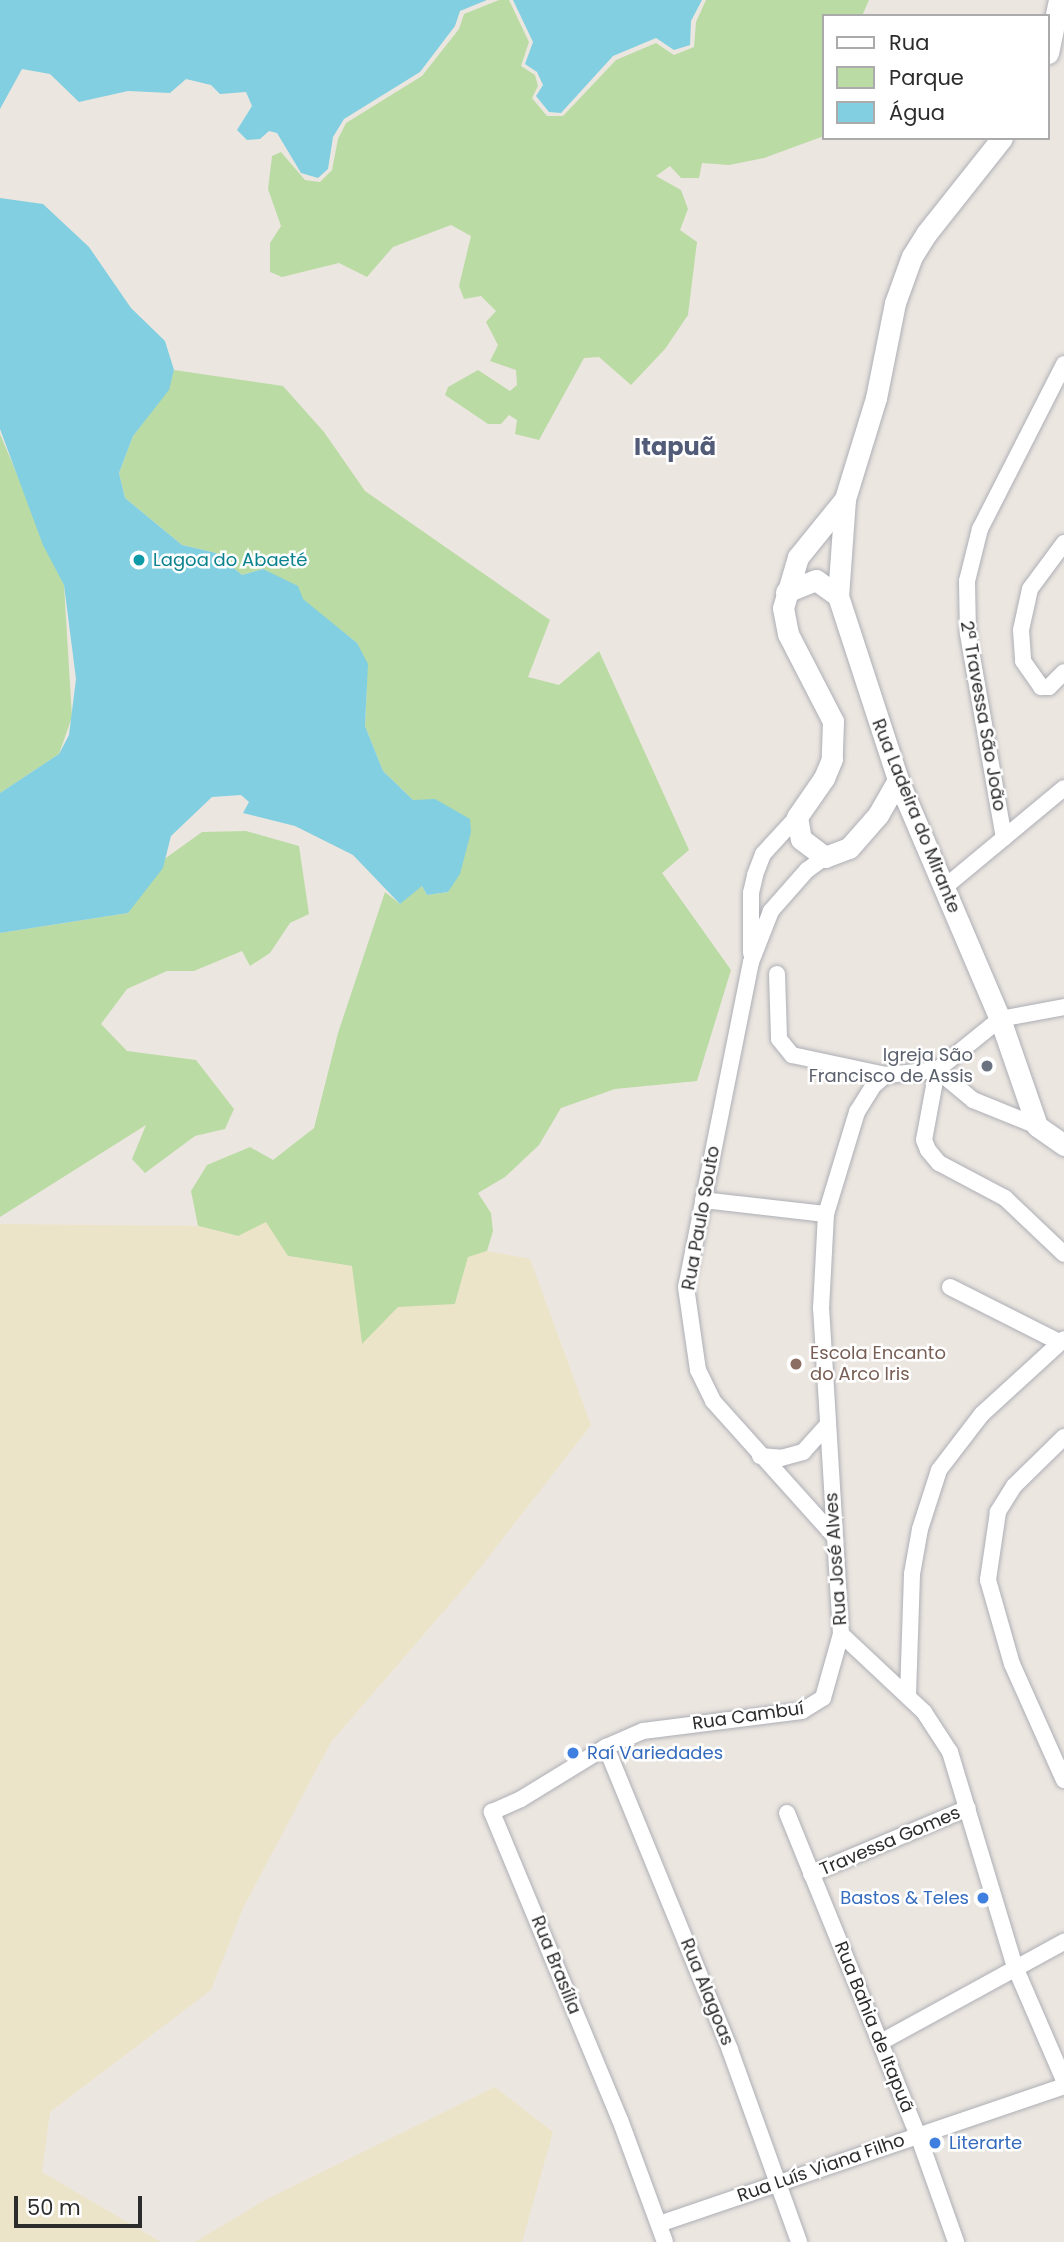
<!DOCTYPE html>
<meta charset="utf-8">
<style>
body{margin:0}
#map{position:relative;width:1064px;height:2242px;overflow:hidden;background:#ece6e0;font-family:Poppins,sans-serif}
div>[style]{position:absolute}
.green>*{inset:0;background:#bbdba4}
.sand>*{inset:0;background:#ece4c8}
.water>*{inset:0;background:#81cfe0}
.roads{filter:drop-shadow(0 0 2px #adafb6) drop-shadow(0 0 2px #adafb6)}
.minor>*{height:16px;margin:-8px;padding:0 8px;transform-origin:8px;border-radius:8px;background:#fff}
.tertiary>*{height:21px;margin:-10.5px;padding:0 10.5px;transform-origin:10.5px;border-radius:10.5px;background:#fff}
.dots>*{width:19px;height:19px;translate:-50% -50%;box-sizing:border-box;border:4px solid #fff;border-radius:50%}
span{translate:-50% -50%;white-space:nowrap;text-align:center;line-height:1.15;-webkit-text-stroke:5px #fff;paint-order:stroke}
.culture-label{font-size:18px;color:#0d838f}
.left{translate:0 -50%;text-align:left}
.street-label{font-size:18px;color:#2c2c2c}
.worship-label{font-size:18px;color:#5b616d}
.right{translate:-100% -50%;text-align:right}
.education-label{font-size:18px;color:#785e54}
.shop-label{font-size:18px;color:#366cbe}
.district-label{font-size:24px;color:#525b77;font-weight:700}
.legend{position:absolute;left:822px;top:14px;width:228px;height:126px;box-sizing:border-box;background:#fff;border:2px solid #ababab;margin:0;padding:9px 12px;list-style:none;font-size:21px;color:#2c2c2c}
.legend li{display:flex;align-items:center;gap:14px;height:35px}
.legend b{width:35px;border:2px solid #ababab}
.scale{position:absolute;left:14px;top:2196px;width:128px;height:32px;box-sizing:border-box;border:4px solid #2c2c2c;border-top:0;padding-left:9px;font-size:21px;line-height:24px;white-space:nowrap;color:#2c2c2c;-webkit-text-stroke:5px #fff;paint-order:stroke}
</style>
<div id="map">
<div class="green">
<i style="clip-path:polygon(499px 0,509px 0,529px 42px,521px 66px,535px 75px,538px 86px,532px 98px,547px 116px,563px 116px,616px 60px,656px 43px,674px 55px,694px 47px,696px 22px,706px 0,869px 0,862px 16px,824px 16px,824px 136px,764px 158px,729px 165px,702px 163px,699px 178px,681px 178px,670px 166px,656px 176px,681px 190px,688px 209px,680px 230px,697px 242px,688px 315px,665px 349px,631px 385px,599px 357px,584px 358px,539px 440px,515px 434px,517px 420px,509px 415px,501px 424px,488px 424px,445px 395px,448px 387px,478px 370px,510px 391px,517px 385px,516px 370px,490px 361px,498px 345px,486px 322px,496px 311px,481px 296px,464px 299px,459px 286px,471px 236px,451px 225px,393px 247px,367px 277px,339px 263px,282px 277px,270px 272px,270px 243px,281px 226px,268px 189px,272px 156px,281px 152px,305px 180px,320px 182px,332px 170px,338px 139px,346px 123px,422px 76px,459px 29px,464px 14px)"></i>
<i style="clip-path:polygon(174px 370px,283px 386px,324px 432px,365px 491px,550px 620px,528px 677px,559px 685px,599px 651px,689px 850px,662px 873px,731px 970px,697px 1081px,615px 1089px,561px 1108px,539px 1145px,505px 1177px,478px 1193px,491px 1213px,493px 1231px,487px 1251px,468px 1258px,455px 1304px,362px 1345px,351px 1266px,288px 1256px,238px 1236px,198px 1226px,191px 1191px,207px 1165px,250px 1147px,273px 1160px,314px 1128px,338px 1033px,385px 892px,400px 904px,414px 889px,422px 886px,427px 895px,448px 892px,464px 855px,428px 802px,413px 800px,383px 771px,365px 726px,367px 684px,357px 643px,263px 569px,242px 575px,216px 553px,182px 545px,125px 498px,119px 473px,133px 436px,168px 390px)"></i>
<i style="clip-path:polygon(0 434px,64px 585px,72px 717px,59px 754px,0 793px)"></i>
<i style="clip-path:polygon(246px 831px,299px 846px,309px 914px,290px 923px,270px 953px,250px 966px,242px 951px,194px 971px,167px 971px,127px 989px,101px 1024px,127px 1051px,196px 1060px,234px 1109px,225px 1129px,195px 1136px,145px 1173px,132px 1159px,146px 1125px,0 1217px,0 933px,128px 913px,163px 860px,202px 832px)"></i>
</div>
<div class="sand">
<i style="clip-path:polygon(266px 1222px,288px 1256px,352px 1266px,362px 1344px,398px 1307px,455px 1304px,468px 1257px,487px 1251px,530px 1259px,591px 1425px,469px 1582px,331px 1742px,243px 1908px,211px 1990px,50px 2112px,42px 2172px,161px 2242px,0 2242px,0 1224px,198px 1226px,238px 1236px)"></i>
<i style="clip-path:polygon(495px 2087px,553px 2132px,522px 2242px,195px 2242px,265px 2200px)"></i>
</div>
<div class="water">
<i style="clip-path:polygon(0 0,487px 0,460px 11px,455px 26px,420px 72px,344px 119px,333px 137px,328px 169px,318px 178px,301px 173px,277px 133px,269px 131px,260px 139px,247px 140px,237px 130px,252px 106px,246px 92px,220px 94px,211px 85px,186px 79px,170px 93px,128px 91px,79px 102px,50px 74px,22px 69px,0 109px)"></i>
<i style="clip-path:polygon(513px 0,702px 0,691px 21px,690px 45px,674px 50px,656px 38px,613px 56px,561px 113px,549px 112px,536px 96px,543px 85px,537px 72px,525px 64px,533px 42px)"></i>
<i style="clip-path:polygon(0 198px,43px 204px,89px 247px,131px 308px,165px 341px,174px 370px,169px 390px,133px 436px,119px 473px,125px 498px,182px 545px,216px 553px,242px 575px,263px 569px,298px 586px,303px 599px,357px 643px,368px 664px,365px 726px,383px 771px,413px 800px,435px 799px,470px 819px,471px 832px,460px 874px,448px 892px,427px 895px,422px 886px,400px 904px,353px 855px,295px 826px,243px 813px,249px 802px,241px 795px,212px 797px,171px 836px,163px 868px,128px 913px,0 933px,0 793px,59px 754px,69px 735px,76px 679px,64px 585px,43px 545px,0 429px)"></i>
</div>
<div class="roads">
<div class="minor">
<i style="left:1064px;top:543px;width:57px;rotate:126.5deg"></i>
<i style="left:1030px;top:589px;width:42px;rotate:102.4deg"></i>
<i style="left:1021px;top:630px;width:31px;rotate:86deg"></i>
<i style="left:1023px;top:661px;width:32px;rotate:55deg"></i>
<i style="left:1041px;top:687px;width:8px"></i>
<i style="left:1049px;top:687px;width:21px;rotate:-45deg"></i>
<i style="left:1004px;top:838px;width:207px;rotate:-100deg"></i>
<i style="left:968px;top:634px;width:53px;rotate:-91.1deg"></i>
<i style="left:967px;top:581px;width:54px;rotate:-76deg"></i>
<i style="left:980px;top:529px;width:185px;rotate:-63deg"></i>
<i style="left:825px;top:857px;width:22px;rotate:144deg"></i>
<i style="left:807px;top:870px;width:55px;rotate:131.3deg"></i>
<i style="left:771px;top:911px;width:55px;rotate:111.4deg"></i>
<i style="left:751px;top:962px;width:331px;rotate:101.3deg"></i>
<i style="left:686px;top:1287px;width:84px;rotate:81.8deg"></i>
<i style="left:698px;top:1370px;width:34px;rotate:64deg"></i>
<i style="left:713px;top:1401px;width:181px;rotate:48.1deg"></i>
<i style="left:946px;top:886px;width:153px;rotate:-39.7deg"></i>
<i style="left:751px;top:953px;width:60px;rotate:-90deg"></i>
<i style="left:751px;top:893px;width:18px;rotate:-77deg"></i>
<i style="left:755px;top:875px;width:22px;rotate:-69deg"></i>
<i style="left:763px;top:854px;width:50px;rotate:-47.4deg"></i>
<i style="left:777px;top:974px;width:65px;rotate:88.2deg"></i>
<i style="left:779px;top:1039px;width:21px;rotate:51deg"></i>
<i style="left:792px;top:1055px;width:96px;rotate:12deg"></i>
<i style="left:886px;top:1075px;width:51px;rotate:-5.6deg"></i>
<i style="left:937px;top:1070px;width:47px;rotate:39.8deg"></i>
<i style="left:973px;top:1100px;width:69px;rotate:22.1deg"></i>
<i style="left:937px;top:1070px;width:71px;rotate:100.5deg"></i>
<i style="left:924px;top:1140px;width:11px;rotate:68deg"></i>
<i style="left:928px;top:1150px;width:17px;rotate:50deg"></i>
<i style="left:939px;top:1163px;width:75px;rotate:27.9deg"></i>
<i style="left:1005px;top:1198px;width:81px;rotate:43.5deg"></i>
<i style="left:937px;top:1070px;width:81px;rotate:-39deg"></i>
<i style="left:1000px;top:1019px;width:65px;rotate:-10.6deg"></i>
<i style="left:703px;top:1200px;width:124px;rotate:6.5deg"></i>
<i style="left:950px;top:1287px;width:122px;rotate:26.8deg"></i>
<i style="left:1064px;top:1437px;width:70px;rotate:135.6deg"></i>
<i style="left:1014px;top:1486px;width:31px;rotate:122deg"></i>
<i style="left:998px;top:1512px;width:69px;rotate:98.4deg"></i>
<i style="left:988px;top:1580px;width:87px;rotate:74.1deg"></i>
<i style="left:1012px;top:1664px;width:127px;rotate:65.9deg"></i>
<i style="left:760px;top:1456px;width:21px;rotate:5deg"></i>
<i style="left:781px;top:1458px;width:23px;rotate:-15deg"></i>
<i style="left:803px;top:1452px;width:36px;rotate:-48deg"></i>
<i style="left:841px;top:1634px;width:114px;rotate:43.2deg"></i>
<i style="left:924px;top:1712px;width:48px;rotate:57deg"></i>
<i style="left:950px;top:1752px;width:225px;rotate:73.2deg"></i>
<i style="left:1015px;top:1967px;width:123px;rotate:66.6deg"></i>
<i style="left:908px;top:1695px;width:121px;rotate:-88.1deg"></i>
<i style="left:912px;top:1574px;width:46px;rotate:-79.9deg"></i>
<i style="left:920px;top:1529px;width:62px;rotate:-72.1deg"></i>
<i style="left:939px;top:1470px;width:71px;rotate:-52.5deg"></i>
<i style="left:982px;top:1414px;width:111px;rotate:-42.4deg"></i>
<i style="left:606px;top:1747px;width:327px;rotate:67.7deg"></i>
<i style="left:730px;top:2050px;width:204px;rotate:70.2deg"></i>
<i style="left:787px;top:1813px;width:348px;rotate:67.9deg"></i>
<i style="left:918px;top:2135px;width:114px;rotate:70.4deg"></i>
<i style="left:811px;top:1874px;width:170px;rotate:-22.8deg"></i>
<i style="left:881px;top:2042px;width:209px;rotate:-28.7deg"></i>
<i style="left:659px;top:2224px;width:428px;rotate:-18.8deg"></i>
<i style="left:665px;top:2242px;width:130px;rotate:-110.2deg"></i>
<i style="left:620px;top:2120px;width:334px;rotate:-112.6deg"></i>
<i style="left:492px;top:1812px;width:32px;rotate:-24deg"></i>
<i style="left:521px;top:1799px;width:100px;rotate:-31.5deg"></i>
<i style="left:606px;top:1747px;width:40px;rotate:-23.4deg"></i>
<i style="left:643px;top:1731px;width:160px;rotate:-7.2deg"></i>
<i style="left:802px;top:1711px;width:25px;rotate:-32deg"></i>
<i style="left:823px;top:1698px;width:66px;rotate:-74.3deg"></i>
<i style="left:841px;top:1634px;width:326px;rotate:-93.5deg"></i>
<i style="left:821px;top:1309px;width:95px;rotate:-87deg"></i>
<i style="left:826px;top:1214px;width:107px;rotate:-73.1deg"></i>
<i style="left:857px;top:1112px;width:32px;rotate:-58deg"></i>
<i style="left:874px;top:1085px;width:16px;rotate:-40deg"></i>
</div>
<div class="tertiary">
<i style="left:1048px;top:53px;width:54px;rotate:-78.3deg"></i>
<i style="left:1002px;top:138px;width:122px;rotate:128.4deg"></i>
<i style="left:926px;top:234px;width:26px;rotate:122deg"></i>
<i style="left:912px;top:256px;width:50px;rotate:109.9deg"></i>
<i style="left:895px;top:303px;width:97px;rotate:101.3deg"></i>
<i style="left:876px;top:398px;width:106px;rotate:107.1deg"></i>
<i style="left:845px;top:499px;width:97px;rotate:94.1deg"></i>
<i style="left:838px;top:596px;width:194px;rotate:71.9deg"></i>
<i style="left:898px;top:780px;width:260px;rotate:66.9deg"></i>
<i style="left:1000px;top:1019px;width:113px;rotate:70.9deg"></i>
<i style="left:1037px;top:1126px;width:33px;rotate:35deg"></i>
<i style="left:845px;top:499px;width:75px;rotate:129deg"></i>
<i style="left:798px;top:557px;width:53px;rotate:106.4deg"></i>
<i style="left:783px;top:608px;width:26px;rotate:79deg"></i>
<i style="left:788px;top:634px;width:98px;rotate:62.7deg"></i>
<i style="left:833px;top:721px;width:38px;rotate:92deg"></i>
<i style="left:832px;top:759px;width:21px;rotate:113deg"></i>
<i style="left:824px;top:778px;width:47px;rotate:124.7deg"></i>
<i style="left:797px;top:817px;width:22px;rotate:80deg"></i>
<i style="left:801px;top:839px;width:30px;rotate:37deg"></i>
<i style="left:825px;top:857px;width:26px;rotate:-21deg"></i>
<i style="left:849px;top:848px;width:44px;rotate:-48.7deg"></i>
<i style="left:878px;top:815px;width:40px;rotate:-60.3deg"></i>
<i style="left:786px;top:592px;width:32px;rotate:-22deg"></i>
<i style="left:816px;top:580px;width:27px;rotate:36deg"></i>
</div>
</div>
<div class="dots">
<i style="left:139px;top:560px;background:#0f9aa8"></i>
<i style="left:987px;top:1066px;background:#6b7280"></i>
<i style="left:796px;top:1364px;background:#8d6e63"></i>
<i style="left:573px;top:1753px;background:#3f7fe0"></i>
<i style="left:983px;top:1898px;background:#3f7fe0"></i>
<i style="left:935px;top:2143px;background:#3f7fe0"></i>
</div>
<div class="culture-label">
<span class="left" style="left:153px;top:560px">Lagoa do Abaeté</span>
</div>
<div class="street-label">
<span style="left:983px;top:716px;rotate:80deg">2ª Travessa São João</span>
<span style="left:916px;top:816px;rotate:68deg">Rua Ladeira do Mirante</span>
<span style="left:701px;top:1218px;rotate:-80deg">Rua Paulo Souto</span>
<span style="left:836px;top:1559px;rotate:-94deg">Rua José Alves</span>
<span style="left:748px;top:1716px;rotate:-8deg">Rua Cambuí</span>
<span style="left:890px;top:1841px;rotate:-23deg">Travessa Gomes</span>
<span style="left:556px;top:1965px;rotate:68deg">Rua Brasília</span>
<span style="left:707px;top:1992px;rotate:68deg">Rua Alagoas</span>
<span style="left:874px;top:2027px;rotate:68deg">Rua Bahia de Itapuã</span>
<span style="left:821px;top:2168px;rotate:-19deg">Rua Luís Viana Filho</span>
</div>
<div class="worship-label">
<span class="right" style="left:973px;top:1066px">Igreja São<br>Francisco de Assis</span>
</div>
<div class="education-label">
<span class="left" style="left:810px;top:1364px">Escola Encanto<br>do Arco Iris</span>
</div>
<div class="shop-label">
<span class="left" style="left:587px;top:1753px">Raí Variedades</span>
<span class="right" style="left:969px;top:1898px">Bastos &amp; Teles</span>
<span class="left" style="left:949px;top:2143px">Literarte</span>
</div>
<div class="district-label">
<span style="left:675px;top:447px">Itapuã</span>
</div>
<ul class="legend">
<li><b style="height:9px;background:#fff"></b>Rua</li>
<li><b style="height:19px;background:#bbdba4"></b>Parque</li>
<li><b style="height:19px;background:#81cfe0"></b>Água</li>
</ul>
<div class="scale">50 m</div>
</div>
